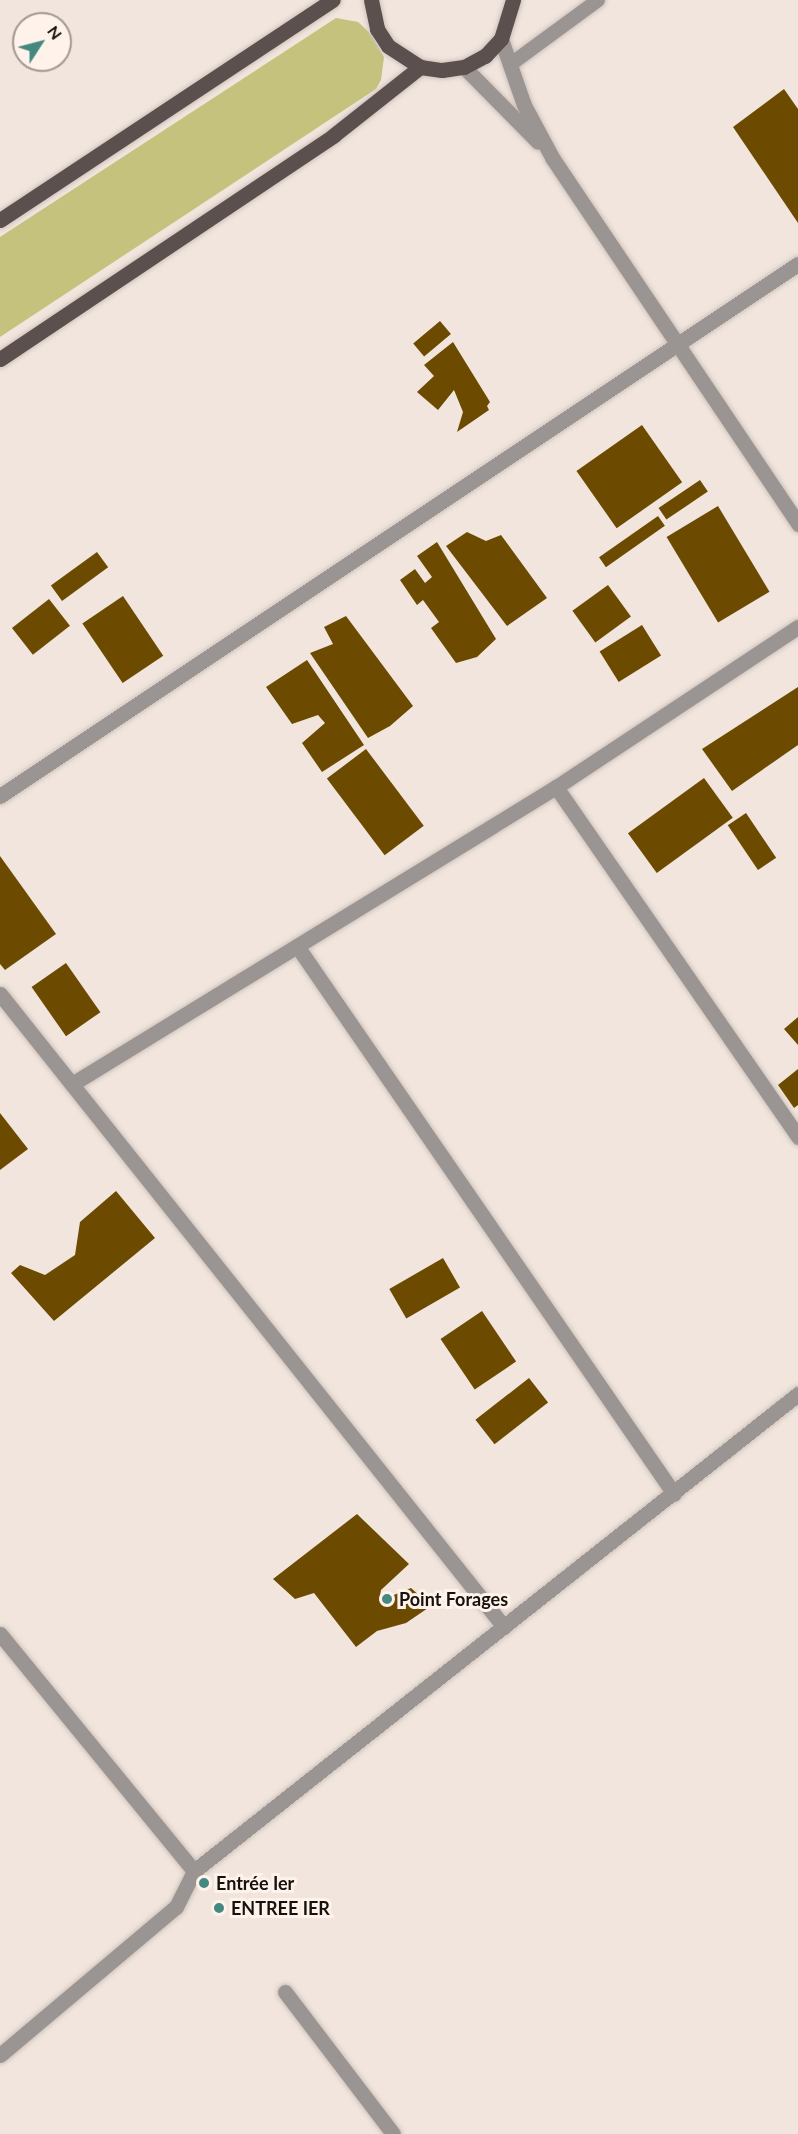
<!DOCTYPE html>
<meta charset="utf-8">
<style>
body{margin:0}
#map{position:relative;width:798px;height:2134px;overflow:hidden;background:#f1e5dd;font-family:Lato,sans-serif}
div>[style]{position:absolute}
.green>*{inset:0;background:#c5c27e}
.building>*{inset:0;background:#6c4b00;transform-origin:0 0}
.roads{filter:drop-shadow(0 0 2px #cec3bc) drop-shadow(0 0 2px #cec3bc)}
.service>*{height:14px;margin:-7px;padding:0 7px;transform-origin:7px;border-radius:7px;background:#9a9493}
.minor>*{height:15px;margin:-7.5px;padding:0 7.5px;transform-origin:7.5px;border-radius:7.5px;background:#9a9493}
.primary>*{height:15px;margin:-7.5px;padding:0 7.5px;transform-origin:7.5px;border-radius:7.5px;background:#5b504e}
.dots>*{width:16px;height:16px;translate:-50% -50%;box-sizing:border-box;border:3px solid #fff2ea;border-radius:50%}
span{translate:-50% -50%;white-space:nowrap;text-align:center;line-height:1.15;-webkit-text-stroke:6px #fff2ea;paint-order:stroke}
.poi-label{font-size:18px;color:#15110e;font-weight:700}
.left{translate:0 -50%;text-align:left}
.north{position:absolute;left:12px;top:12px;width:60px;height:60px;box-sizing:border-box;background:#fff2ea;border:2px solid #a19892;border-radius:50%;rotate:54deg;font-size:16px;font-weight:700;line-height:24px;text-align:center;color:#15110e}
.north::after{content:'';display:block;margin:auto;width:21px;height:27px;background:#44897f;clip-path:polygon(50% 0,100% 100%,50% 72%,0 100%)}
</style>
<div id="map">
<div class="green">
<i style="clip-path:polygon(336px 18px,358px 22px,371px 34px,384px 57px,381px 80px,376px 89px,0 337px,0 237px)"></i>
</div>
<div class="building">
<i style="clip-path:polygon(784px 89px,798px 109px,798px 223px,733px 127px)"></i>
<i style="left:440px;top:321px;width:17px;height:35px;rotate:50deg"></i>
<i style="clip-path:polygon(453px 342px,490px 402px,487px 406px,489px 410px,457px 432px,463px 412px,454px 390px,438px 410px,417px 392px,434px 376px,424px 365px)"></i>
<i style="left:642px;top:425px;width:70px;height:80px;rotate:55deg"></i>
<i style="left:700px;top:480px;width:14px;height:50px;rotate:56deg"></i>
<i style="left:718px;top:506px;width:100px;height:60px;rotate:59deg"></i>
<i style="left:658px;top:516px;width:12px;height:72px;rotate:55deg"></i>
<i style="clip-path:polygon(467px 532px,486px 541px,501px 535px,547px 598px,507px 626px,446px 546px)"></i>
<i style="clip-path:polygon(437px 542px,496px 639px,477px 657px,456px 663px,431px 628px,439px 622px,423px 600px,417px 605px,400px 580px,415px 569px,425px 583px,432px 577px,417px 556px)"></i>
<i style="left:97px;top:552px;width:19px;height:57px;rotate:54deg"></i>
<i style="left:608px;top:585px;width:39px;height:44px;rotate:54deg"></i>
<i style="left:123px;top:596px;width:72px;height:49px;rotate:56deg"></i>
<i style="left:49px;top:599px;width:34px;height:47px;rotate:52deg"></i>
<i style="clip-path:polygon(346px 616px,413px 706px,390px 726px,368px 738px,310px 653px,333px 644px,324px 627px)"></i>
<i style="left:642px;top:625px;width:36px;height:50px;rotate:58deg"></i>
<i style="clip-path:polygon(307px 660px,364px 745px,322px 772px,302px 743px,325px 723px,318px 715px,292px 724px,266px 687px)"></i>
<i style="clip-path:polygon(798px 687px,798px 745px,732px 791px,702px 749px)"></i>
<i style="left:366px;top:749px;width:96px;height:49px;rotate:53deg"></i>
<i style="left:704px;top:778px;width:49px;height:94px;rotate:54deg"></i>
<i style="left:746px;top:813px;width:54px;height:22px;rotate:56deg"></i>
<i style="clip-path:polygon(0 856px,56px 934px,5px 970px,0 964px)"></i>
<i style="left:66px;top:963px;width:60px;height:42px;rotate:55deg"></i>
<i style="clip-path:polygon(798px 1017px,798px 1045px,784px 1029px)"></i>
<i style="clip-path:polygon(798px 1069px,798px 1105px,794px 1108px,778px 1085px)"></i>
<i style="clip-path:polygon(0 1113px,28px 1149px,0 1170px)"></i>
<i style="clip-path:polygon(116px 1191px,155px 1238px,54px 1321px,11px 1273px,20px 1265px,45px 1275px,75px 1255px,80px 1222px)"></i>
<i style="left:443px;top:1258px;width:34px;height:62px;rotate:60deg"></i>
<i style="left:482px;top:1311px;width:61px;height:50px;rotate:56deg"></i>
<i style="left:529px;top:1378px;width:31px;height:68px;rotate:52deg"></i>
<i style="clip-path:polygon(357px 1514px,409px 1564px,381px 1590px,379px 1601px,411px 1588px,431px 1606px,406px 1623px,377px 1631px,356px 1647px,314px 1593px,295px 1599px,273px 1579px)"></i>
</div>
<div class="roads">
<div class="service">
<i style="left:511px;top:64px;width:108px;rotate:-36.3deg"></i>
</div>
<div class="minor">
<i style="left:501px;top:39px;width:70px;rotate:70.8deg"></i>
<i style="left:524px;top:105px;width:61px;rotate:61.8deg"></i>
<i style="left:553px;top:159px;width:440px;rotate:56.1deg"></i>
<i style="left:464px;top:67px;width:105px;rotate:45.4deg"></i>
<i style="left:556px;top:787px;width:426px;rotate:55.3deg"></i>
<i style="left:0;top:796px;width:959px;rotate:-33.69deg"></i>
<i style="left:297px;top:946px;width:665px;rotate:55.47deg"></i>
<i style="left:0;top:994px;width:809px;rotate:51.47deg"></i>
<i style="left:72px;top:1084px;width:568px;rotate:-31.53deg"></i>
<i style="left:556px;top:787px;width:290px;rotate:-33.5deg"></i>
<i style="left:0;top:1634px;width:306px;rotate:50.7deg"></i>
<i style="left:285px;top:1992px;width:178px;rotate:52.7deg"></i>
<i style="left:0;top:2055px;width:230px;rotate:-40.1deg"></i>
<i style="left:176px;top:1907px;width:40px;rotate:-63.4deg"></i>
<i style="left:194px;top:1871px;width:770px;rotate:-38.3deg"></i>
</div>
<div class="primary">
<i style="left:371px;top:0;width:30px;rotate:78deg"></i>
<i style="left:377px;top:29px;width:20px;rotate:57deg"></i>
<i style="left:388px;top:46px;width:38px;rotate:33deg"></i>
<i style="left:420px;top:67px;width:22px;rotate:8deg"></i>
<i style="left:442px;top:70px;width:22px;rotate:-8deg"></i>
<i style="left:464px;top:67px;width:24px;rotate:-28deg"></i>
<i style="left:485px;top:56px;width:23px;rotate:-47deg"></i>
<i style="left:501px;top:39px;width:41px;rotate:-72.9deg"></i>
<i style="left:0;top:220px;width:399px;rotate:-33.5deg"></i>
<i style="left:0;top:359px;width:402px;rotate:-33.8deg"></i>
<i style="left:334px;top:135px;width:110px;rotate:-38.3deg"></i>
</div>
</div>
<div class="dots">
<i style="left:387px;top:1599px;background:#44897f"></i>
<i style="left:204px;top:1883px;background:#44897f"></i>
<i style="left:219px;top:1908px;background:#44897f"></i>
</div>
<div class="poi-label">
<span class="left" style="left:399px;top:1599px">Point Forages</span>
<span class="left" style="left:216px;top:1883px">Entrée Ier</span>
<span class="left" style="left:231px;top:1908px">ENTREE IER</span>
</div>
<div class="north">N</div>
</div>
